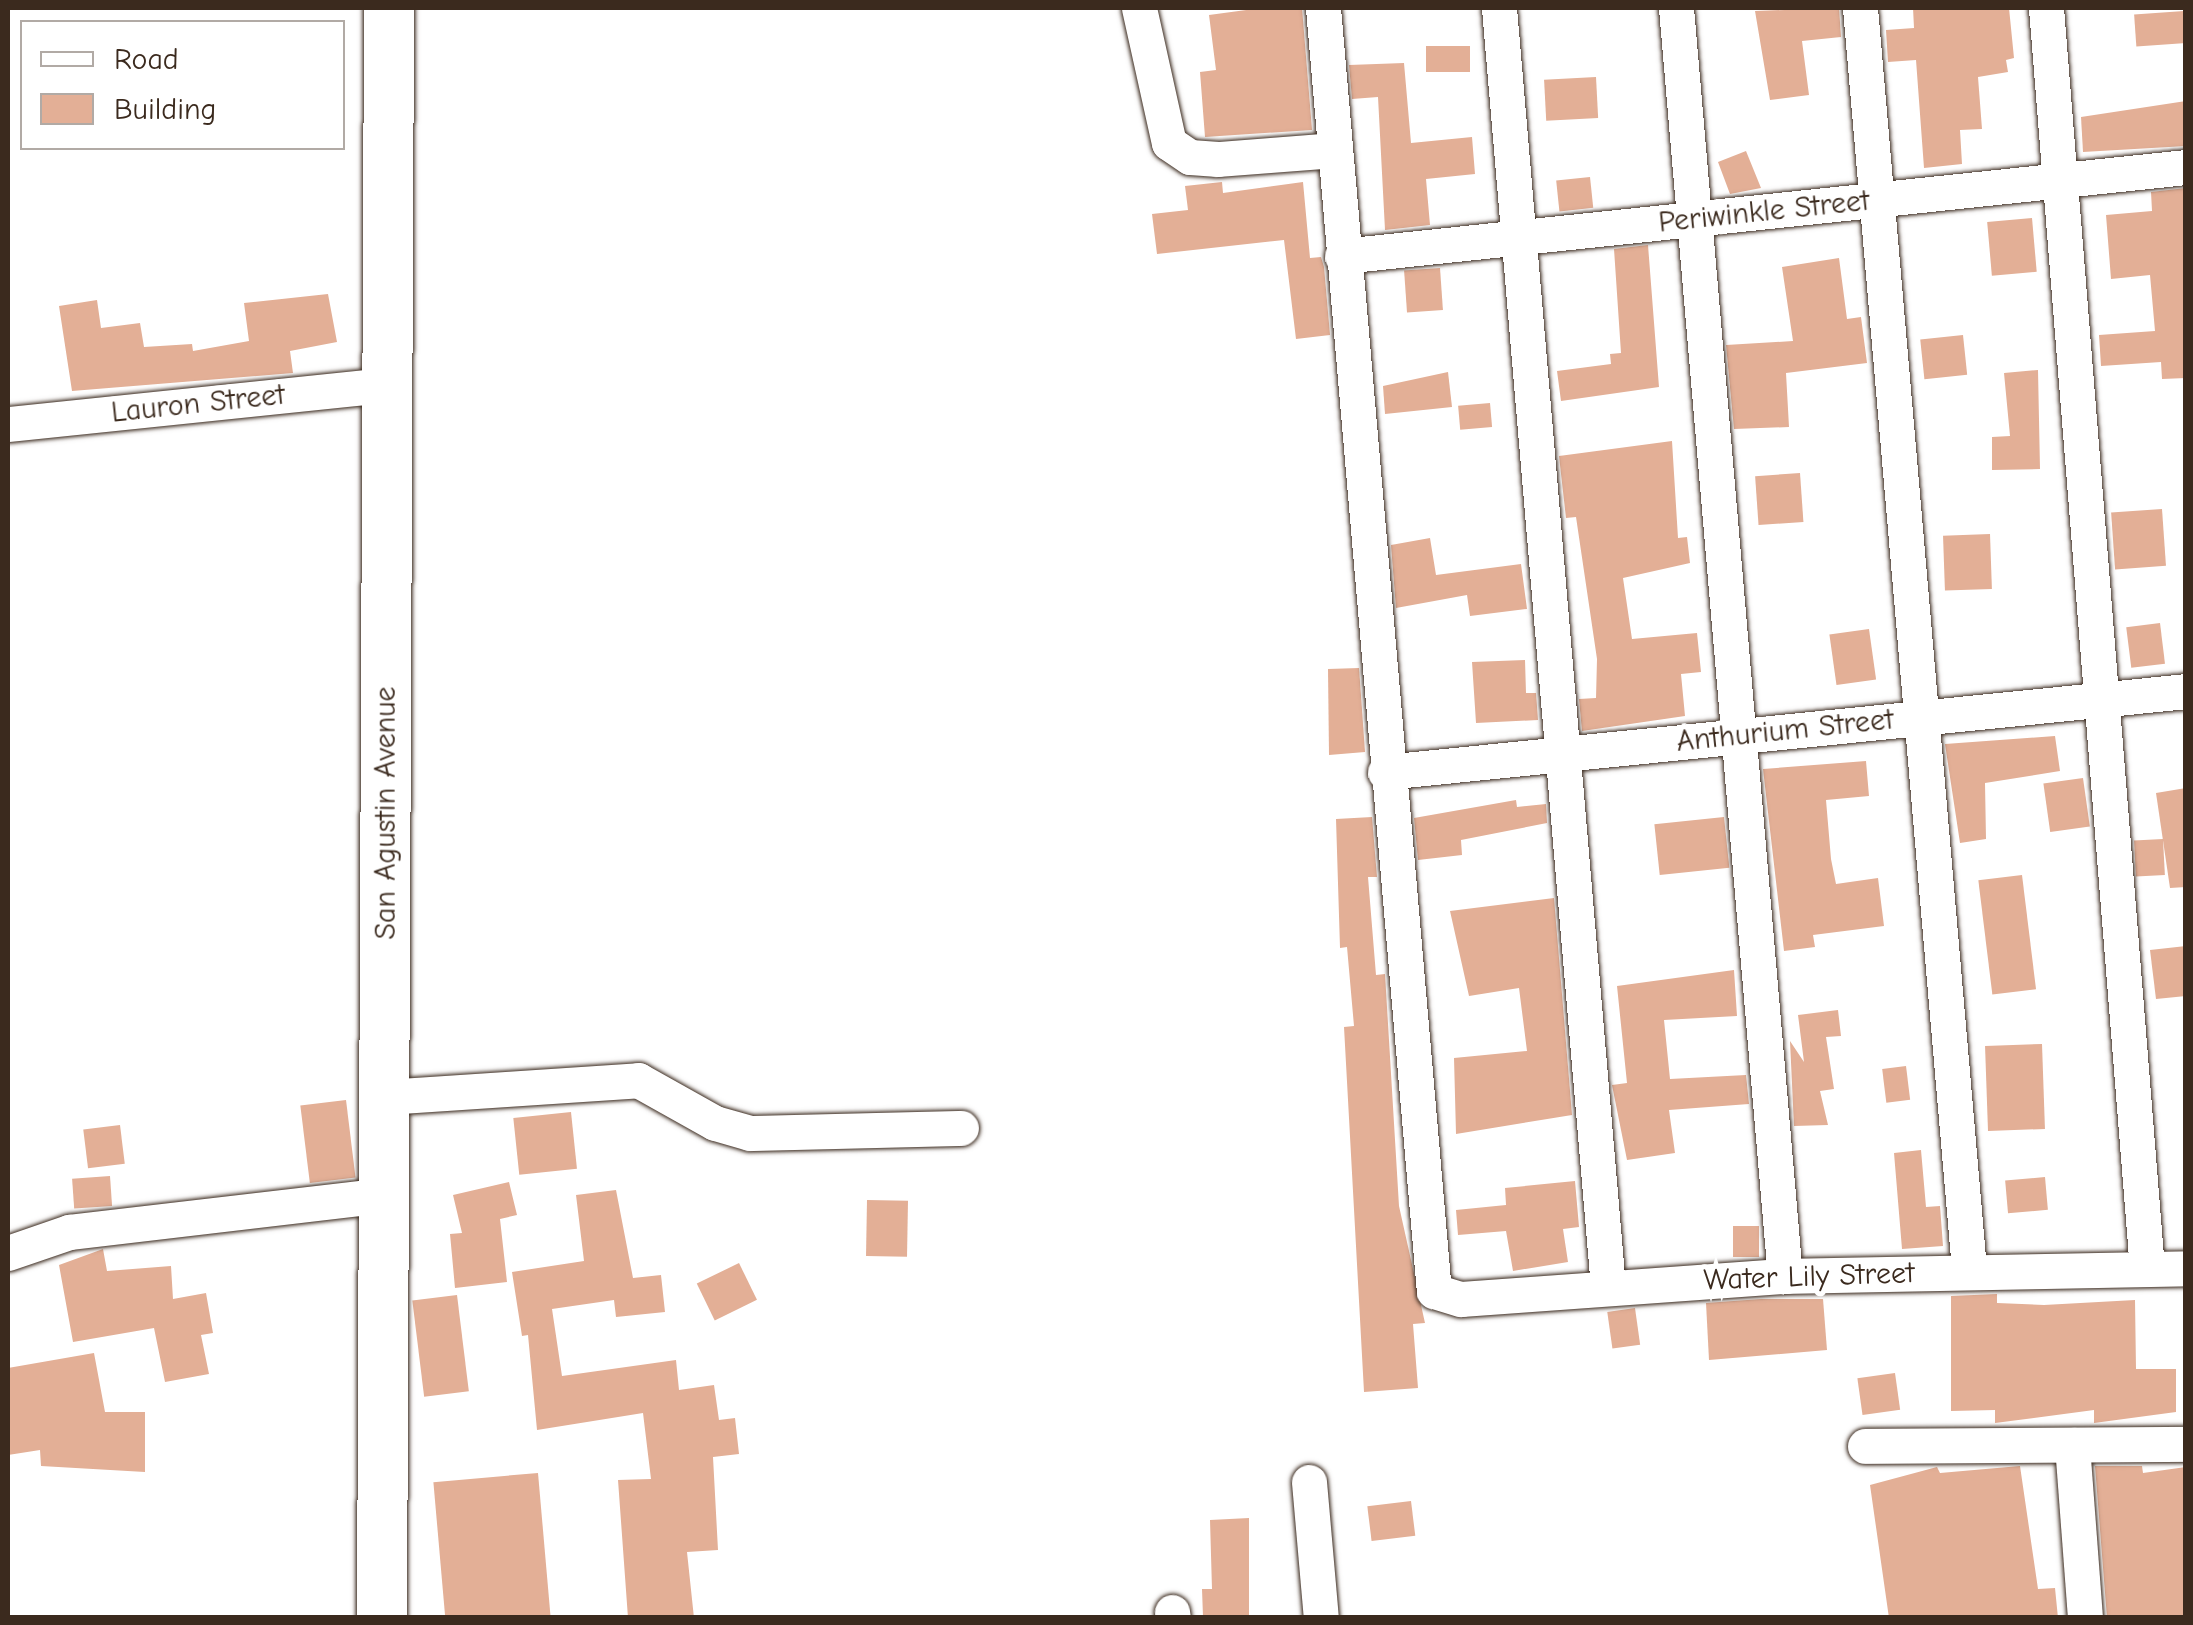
<!DOCTYPE html>
<style>
body{margin:0}
#map{position:relative;width:2193px;height:1625px;overflow:hidden;background:#fff;font-family:"Comic Neue",sans-serif}
div>[style]{position:absolute}
.building>*{inset:0;background:#e3af96;transform-origin:0 0}
.roads{filter:drop-shadow(0 0 2px #3b2a1e) drop-shadow(0 0 2px #3b2a1e)}
.street>*{height:35px;margin:-17.5px;padding:0 17.5px;transform-origin:17.5px;border-radius:17.5px;background:#fff}
.secondary>*{height:50px;margin:-25px;padding:0 25px;transform-origin:25px;border-radius:25px;background:#fff}
span{translate:-50% -50%;white-space:nowrap;text-align:center;line-height:1.15;-webkit-text-stroke:10px #fff;paint-order:stroke}
.street-label{font-size:30px;color:#3b2a1e}
.frame{position:absolute;inset:0;border:10px solid #3b2a1e;pointer-events:none}
.legend{position:absolute;left:20px;top:20px;width:325px;height:130px;box-sizing:border-box;background:#fff;border:2px solid #b1aaa5;margin:0;padding:12px 18px;list-style:none;font-size:30px;color:#3b2a1e}
.legend li{display:flex;align-items:center;gap:20px;height:50px}
.legend b{width:50px;border:2px solid #b1aaa5}
</style>
<div id="map">
<div class="building">
<i style="clip-path:polygon(1261px 8px,1302px 8px,1312px 130px,1205px 137px,1200px 72px,1216px 70px,1209px 15px)"></i>
<i style="clip-path:polygon(1839px 8px,1841px 37px,1802px 41px,1809px 95px,1770px 100px,1755px 11px)"></i>
<i style="clip-path:polygon(1913px 8px,2009px 8px,2014px 58px,2006px 60px,2008px 72px,1978px 77px,1982px 129px,1960px 130px,1962px 164px,1924px 168px,1916px 60px,1888px 62px,1886px 30px,1914px 28px)"></i>
<i style="left:2184px;top:11px;width:32px;height:50px;rotate:86deg"></i>
<i style="left:1470px;top:46px;width:26px;height:44px;rotate:90deg"></i>
<i style="clip-path:polygon(1404px 63px,1411px 143px,1472px 137px,1475px 174px,1426px 179px,1430px 225px,1385px 230px,1378px 97px,1352px 99px,1349px 65px)"></i>
<i style="left:1596px;top:77px;width:41px;height:52px;rotate:87deg"></i>
<i style="clip-path:polygon(2186px 101px,2186px 146px,2083px 152px,2081px 117px)"></i>
<i style="clip-path:polygon(1746px 151px,1761px 188px,1730px 194px,1718px 162px)"></i>
<i style="left:1590px;top:177px;width:31px;height:34px;rotate:84deg"></i>
<i style="clip-path:polygon(1222px 182px,1223px 193px,1303px 182px,1310px 258px,1321px 257px,1324px 267px,1330px 335px,1296px 339px,1284px 240px,1157px 254px,1152px 214px,1188px 210px,1185px 186px)"></i>
<i style="clip-path:polygon(2186px 188px,2186px 378px,2162px 379px,2161px 362px,2101px 366px,2099px 335px,2155px 331px,2150px 275px,2111px 279px,2106px 215px,2152px 211px,2151px 192px)"></i>
<i style="left:2032px;top:218px;width:54px;height:45px;rotate:85deg"></i>
<i style="clip-path:polygon(1648px 245px,1659px 387px,1561px 401px,1557px 371px,1611px 364px,1610px 354px,1621px 353px,1614px 249px)"></i>
<i style="clip-path:polygon(1839px 258px,1847px 319px,1861px 317px,1867px 363px,1786px 373px,1789px 427px,1734px 429px,1726px 345px,1793px 341px,1782px 267px)"></i>
<i style="left:1440px;top:268px;width:42px;height:36px;rotate:86deg"></i>
<i style="clip-path:polygon(328px 294px,337px 342px,290px 351px,293px 373px,72px 391px,59px 306px,97px 300px,101px 328px,140px 323px,144px 347px,192px 344px,193px 351px,249px 341px,244px 303px)"></i>
<i style="left:1963px;top:335px;width:40px;height:43px;rotate:84deg"></i>
<i style="clip-path:polygon(2038px 370px,2040px 469px,1992px 470px,1992px 437px,2010px 436px,2004px 373px)"></i>
<i style="clip-path:polygon(1448px 372px,1452px 407px,1385px 414px,1383px 386px)"></i>
<i style="left:1490px;top:403px;width:24px;height:32px;rotate:85deg"></i>
<i style="clip-path:polygon(1672px 441px,1678px 538px,1687px 537px,1690px 563px,1623px 578px,1632px 639px,1697px 633px,1701px 672px,1681px 674px,1685px 716px,1582px 731px,1579px 699px,1596px 698px,1597px 659px,1576px 517px,1566px 518px,1559px 456px)"></i>
<i style="left:1800px;top:473px;width:49px;height:45px;rotate:86deg"></i>
<i style="left:2162px;top:509px;width:57px;height:51px;rotate:86deg"></i>
<i style="left:1990px;top:534px;width:55px;height:47px;rotate:88deg"></i>
<i style="clip-path:polygon(1430px 538px,1436px 575px,1521px 564px,1527px 609px,1470px 616px,1467px 595px,1396px 608px,1391px 545px)"></i>
<i style="left:2160px;top:623px;width:41px;height:34px;rotate:83deg"></i>
<i style="left:1869px;top:629px;width:51px;height:40px;rotate:82deg"></i>
<i style="clip-path:polygon(1525px 660px,1526px 693px,1536px 693px,1538px 720px,1476px 723px,1472px 662px)"></i>
<i style="clip-path:polygon(1359px 668px,1365px 752px,1329px 755px,1328px 669px)"></i>
<i style="clip-path:polygon(2055px 736px,2060px 771px,1985px 783px,1986px 839px,1960px 843px,1945px 744px)"></i>
<i style="clip-path:polygon(1866px 761px,1869px 796px,1826px 800px,1831px 859px,1836px 884px,1878px 878px,1884px 926px,1813px 935px,1815px 947px,1784px 951px,1763px 769px)"></i>
<i style="left:2083px;top:778px;width:49px;height:40px;rotate:82deg"></i>
<i style="clip-path:polygon(2186px 788px,2186px 887px,2170px 888px,2156px 793px)"></i>
<i style="clip-path:polygon(1516px 800px,1517px 807px,1546px 804px,1547px 823px,1461px 840px,1462px 855px,1418px 860px,1414px 818px)"></i>
<i style="clip-path:polygon(1372px 817px,1377px 877px,1368px 877px,1376px 975px,1385px 974px,1399px 1206px,1425px 1323px,1413px 1324px,1418px 1388px,1364px 1392px,1344px 1027px,1354px 1026px,1347px 947px,1340px 948px,1336px 819px)"></i>
<i style="left:1724px;top:817px;width:51px;height:70px;rotate:84deg"></i>
<i style="left:2163px;top:839px;width:36px;height:29px;rotate:87deg"></i>
<i style="left:2022px;top:875px;width:115px;height:44px;rotate:83deg"></i>
<i style="clip-path:polygon(1554px 898px,1572px 1115px,1456px 1134px,1454px 1058px,1527px 1051px,1519px 988px,1469px 996px,1450px 911px)"></i>
<i style="clip-path:polygon(2186px 946px,2186px 996px,2156px 999px,2150px 950px)"></i>
<i style="clip-path:polygon(1734px 970px,1737px 1016px,1664px 1020px,1670px 1079px,1746px 1075px,1749px 1104px,1669px 1110px,1675px 1153px,1627px 1160px,1612px 1085px,1627px 1083px,1617px 986px)"></i>
<i style="clip-path:polygon(1838px 1010px,1841px 1036px,1826px 1037px,1834px 1089px,1820px 1091px,1828px 1125px,1794px 1126px,1790px 1041px,1804px 1062px,1798px 1015px)"></i>
<i style="left:2042px;top:1044px;width:85px;height:57px;rotate:88deg"></i>
<i style="left:1906px;top:1066px;width:34px;height:24px;rotate:83deg"></i>
<i style="left:346px;top:1100px;width:78px;height:46px;rotate:83deg"></i>
<i style="left:571px;top:1112px;width:57px;height:58px;rotate:84deg"></i>
<i style="left:120px;top:1125px;width:39px;height:37px;rotate:83deg"></i>
<i style="clip-path:polygon(1921px 1150px,1926px 1207px,1940px 1206px,1943px 1246px,1902px 1249px,1894px 1153px)"></i>
<i style="left:110px;top:1176px;width:30px;height:38px;rotate:86deg"></i>
<i style="left:2045px;top:1177px;width:33px;height:40px;rotate:85deg"></i>
<i style="clip-path:polygon(1575px 1181px,1579px 1227px,1563px 1229px,1568px 1262px,1513px 1271px,1506px 1231px,1458px 1235px,1456px 1210px,1506px 1205px,1505px 1188px)"></i>
<i style="clip-path:polygon(509px 1182px,517px 1215px,500px 1219px,507px 1282px,455px 1288px,450px 1234px,462px 1233px,453px 1195px)"></i>
<i style="clip-path:polygon(616px 1190px,633px 1278px,661px 1275px,665px 1312px,616px 1317px,614px 1300px,552px 1309px,562px 1376px,676px 1360px,679px 1390px,714px 1385px,719px 1420px,735px 1418px,739px 1454px,713px 1457px,718px 1550px,687px 1552px,694px 1618px,628px 1618px,618px 1480px,651px 1479px,643px 1413px,537px 1430px,528px 1335px,522px 1336px,512px 1272px,584px 1261px,576px 1195px)"></i>
<i style="left:867px;top:1200px;width:41px;height:56px;rotate:1deg"></i>
<i style="left:1759px;top:1226px;width:31px;height:26px;rotate:90deg"></i>
<i style="clip-path:polygon(103px 1249px,107px 1271px,171px 1266px,173px 1299px,206px 1293px,213px 1333px,201px 1335px,209px 1374px,165px 1382px,154px 1328px,73px 1342px,59px 1265px)"></i>
<i style="left:739px;top:1263px;width:41px;height:47px;rotate:64deg"></i>
<i style="clip-path:polygon(1997px 1294px,1997px 1303px,2044px 1305px,2135px 1300px,2136px 1369px,2176px 1369px,2176px 1412px,2094px 1423px,2094px 1410px,1995px 1423px,1995px 1410px,1951px 1411px,1951px 1296px)"></i>
<i style="left:457px;top:1295px;width:97px;height:45px;rotate:83deg"></i>
<i style="clip-path:polygon(1761px 1299px,1823px 1299px,1827px 1350px,1709px 1360px,1706px 1303px)"></i>
<i style="left:1635px;top:1308px;width:37px;height:28px;rotate:82deg"></i>
<i style="clip-path:polygon(94px 1353px,105px 1412px,145px 1412px,145px 1472px,41px 1466px,40px 1450px,8px 1455px,8px 1368px)"></i>
<i style="left:1895px;top:1373px;width:37px;height:38px;rotate:82deg"></i>
<i style="clip-path:polygon(2020px 1466px,2038px 1589px,2055px 1588px,2058px 1618px,1889px 1618px,1870px 1485px,1937px 1467px,1940px 1473px)"></i>
<i style="clip-path:polygon(2095px 1466px,2142px 1466px,2143px 1473px,2186px 1467px,2186px 1618px,2107px 1618px)"></i>
<i style="left:538px;top:1473px;width:146px;height:105px;rotate:85deg"></i>
<i style="left:1411px;top:1501px;width:35px;height:44px;rotate:83deg"></i>
<i style="clip-path:polygon(1249px 1518px,1249px 1616px,1203px 1617px,1202px 1589px,1212px 1589px,1210px 1520px)"></i>
</div>
<div class="roads">
<div class="street">
<i style="left:1139px;top:8px;width:138px;rotate:77.5deg"></i>
<i style="left:1169px;top:143px;width:25px;rotate:34deg"></i>
<i style="left:1190px;top:157px;width:28px;rotate:4deg"></i>
<i style="left:1218px;top:159px;width:116px;rotate:-4.4deg"></i>
<i style="left:1323px;top:8px;width:1288px;rotate:85.06deg"></i>
<i style="left:1434px;top:1291px;width:28px;rotate:17deg"></i>
<i style="left:1461px;top:1299px;width:325px;rotate:-4.1deg"></i>
<i style="left:1785px;top:1276px;width:401px;rotate:-1.1deg"></i>
<i style="left:1499px;top:8px;width:1283px;rotate:85.13deg"></i>
<i style="left:1676px;top:8px;width:1273px;rotate:85.09deg"></i>
<i style="left:1860px;top:8px;width:1267px;rotate:85.06deg"></i>
<i style="left:2046px;top:8px;width:1264px;rotate:85.42deg"></i>
<i style="left:1342px;top:256px;width:849px;rotate:-6.02deg"></i>
<i style="left:8px;top:424px;width:382px;rotate:-5.9deg"></i>
<i style="left:1385px;top:772px;width:805px;rotate:-5.77deg"></i>
<i style="left:385px;top:1097px;width:254px;rotate:-3.8deg"></i>
<i style="left:638px;top:1080px;width:88px;rotate:29.2deg"></i>
<i style="left:715px;top:1123px;width:36px;rotate:16deg"></i>
<i style="left:750px;top:1133px;width:211px;rotate:-1.4deg"></i>
<i style="left:8px;top:1253px;width:65px;rotate:-19deg"></i>
<i style="left:69px;top:1232px;width:317px;rotate:-6.7deg"></i>
<i style="left:2072px;top:1445px;width:173px;rotate:85.7deg"></i>
<i style="left:1865px;top:1446px;width:321px;rotate:-0.4deg"></i>
<i style="left:1309px;top:1482px;width:137px;rotate:85deg"></i>
<i style="left:1172px;top:1612px;width:6px;rotate:81deg"></i>
</div>
<div class="secondary">
<i style="left:382px;top:1618px;width:1610px;rotate:-89.75deg"></i>
</div>
</div>
<div class="street-label">
<span style="left:1764px;top:212px;rotate:-6deg">Periwinkle Street</span>
<span style="left:198px;top:404px;rotate:-6deg">Lauron Street</span>
<span style="left:1785px;top:731px;rotate:-6deg">Anthurium Street</span>
<span style="left:386px;top:813px;rotate:-90deg">San Agustin Avenue</span>
<span style="left:1809px;top:1277px;rotate:-2deg">Water Lily Street</span>
</div>
<div class="frame"></div>
<ul class="legend">
<li><b style="height:12px;background:#fff"></b>Road</li>
<li><b style="height:28px;background:#e3af96"></b>Building</li>
</ul>
</div>
